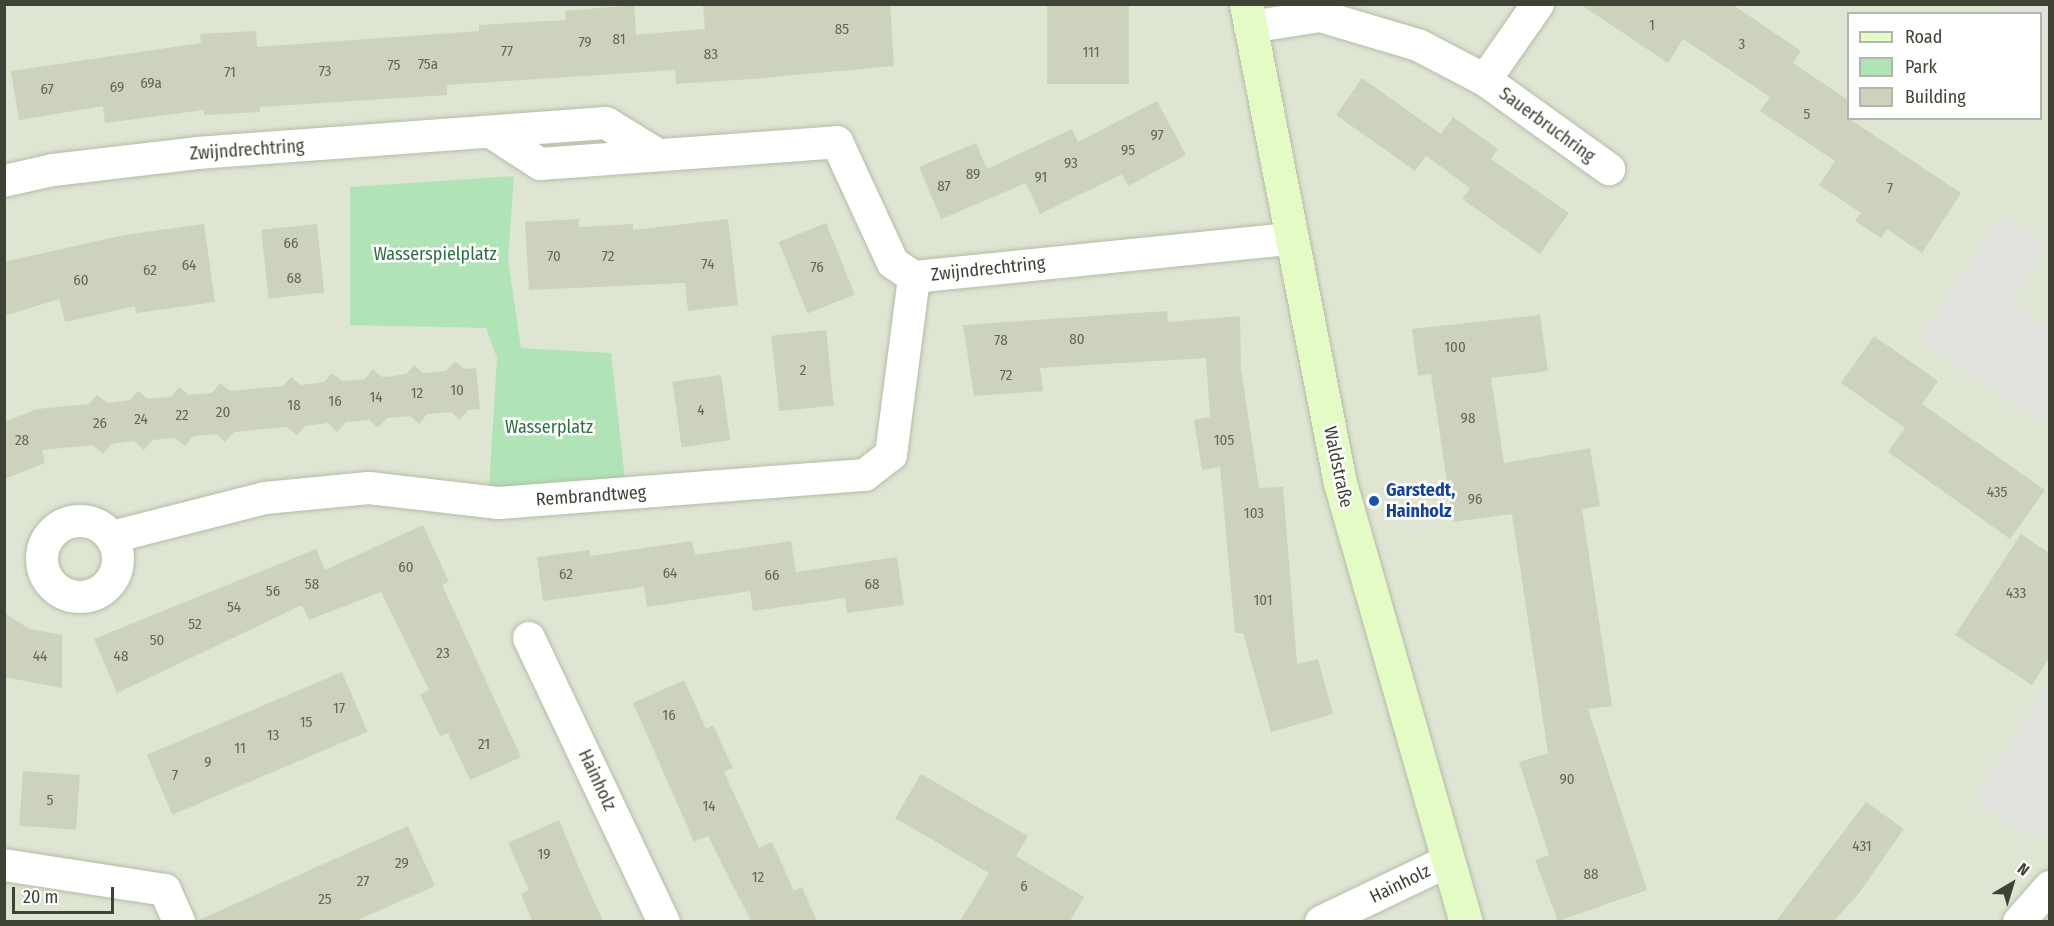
<!DOCTYPE html>
<meta charset="utf-8">
<style>
body{margin:0}
#map{position:relative;width:2054px;height:926px;overflow:hidden;background:#edf1e5;font-family:"Fira Sans Condensed",sans-serif}
div>[style]{position:absolute}
.residential>*{inset:0;background:#dfe5d3}
.green>*{inset:0;background:#b0e4b6}
.parking>*{inset:0;background:#e1e2dd}
.building>*{inset:0;background:#ccd2bb;transform-origin:0 0}
.roads{filter:drop-shadow(0 0 2px #b5bca8) drop-shadow(0 0 2px #b5bca8)}
.street>*{height:32px;margin:-16px;padding:0 16px;transform-origin:16px;border-radius:16px;background:#fff}
.street>.ring{margin:-16px;padding:0;box-sizing:content-box;background:none;border:32px solid #fff;border-radius:50%}
.secondary>*{height:33px;margin:-16.5px;padding:0 16.5px;transform-origin:16.5px;border-radius:16.5px;background:#e4fbc5}
.dots>*{width:16px;height:16px;translate:-50% -50%;box-sizing:border-box;border:3px solid #fff;border-radius:50%}
span{translate:-50% -50%;white-space:nowrap;text-align:center;line-height:1.15;-webkit-text-stroke:5px #fff;paint-order:stroke}
.number-label{font-size:15px;color:#626756}
.number-label span{-webkit-text-stroke-width:0}
.street-label{font-size:18px;color:#3f4335}
.park-label{font-size:18px;color:#2c7140}
.transit-label{font-size:18px;color:#164399;font-weight:700}
.left{translate:0 -50%;text-align:left}
.frame{position:absolute;inset:0;border:6px solid #3f4335;pointer-events:none}
.legend{position:absolute;left:1847px;top:12px;width:195px;height:108px;box-sizing:border-box;background:#fff;border:2px solid #b2b4ae;margin:0;padding:8px 10px;list-style:none;font-size:18px;color:#3f4335}
.legend li{display:flex;align-items:center;gap:12px;height:30px}
.legend b{width:30px;border:2px solid #b2b4ae}
.north{position:absolute;left:1982px;top:854px;width:60px;height:60px;-webkit-text-stroke:4px #fff;paint-order:stroke;rotate:38deg;font-size:16px;font-weight:700;line-height:24px;text-align:center;color:#3f4335}
.north::after{content:'';display:block;margin:auto;width:21px;height:27px;background:#3f4335;clip-path:polygon(50% 0,100% 100%,50% 72%,0 100%)}
.scale{position:absolute;left:12px;top:887px;width:102px;height:27px;box-sizing:border-box;border:3px solid #3f4335;border-top:0;padding-left:8px;font-size:18px;line-height:21px;white-space:nowrap;color:#3f4335;-webkit-text-stroke:4px #fff;paint-order:stroke}
</style>
<div id="map">
<div class="residential">
<i style="clip-path:polygon(evenodd,5px 5px,2049px 5px,2049px 921px,5px 921px,5px 5px,1848px 14px,2040px 14px,2040px 118px,1848px 118px,1848px 14px)"></i>
</div>
<div class="green">
<i style="clip-path:polygon(514px 176px,508px 260px,521px 348px,611px 353px,625px 480px,489px 488px,497px 358px,486px 328px,350px 325px,350px 187px)"></i>
</div>
<div class="parking">
<i style="clip-path:polygon(1998px 5px,2049px 5px,2049px 41px,2041px 35px,2040px 14px,2010px 13px)"></i>
<i style="clip-path:polygon(2002px 216px,2046px 246px,2009px 302px,2049px 329px,2049px 428px,1919px 341px)"></i>
<i style="clip-path:polygon(2049px 683px,2049px 825px,2038px 842px,1974px 801px)"></i>
</div>
<div class="building">
<i style="clip-path:polygon(890px 4px,894px 66px,751px 79px,676px 84px,675px 70px,447px 85px,447px 95px,260px 107px,260px 112px,204px 115px,204px 110px,105px 123px,103px 106px,19px 120px,11px 71px,201px 43px,200px 34px,256px 31px,257px 47px,479px 31px,479px 25px,566px 20px,565px 11px,634px 5px,636px 35px,705px 29px,703px 6px)"></i>
<i style="left:1047px;top:4px;width:82px;height:80px"></i>
<i style="clip-path:polygon(1580px 4px,1732px 4px,1801px 51px,1793px 63px,1848px 100px,1848px 118px,1961px 193px,1922px 253px,1887px 229px,1881px 238px,1855px 221px,1861px 213px,1819px 185px,1835px 161px,1760px 111px,1770px 97px,1683px 39px,1668px 63px)"></i>
<i style="clip-path:polygon(1362px 78px,1441px 134px,1453px 117px,1498px 149px,1491px 159px,1569px 213px,1540px 254px,1462px 199px,1470px 188px,1426px 156px,1415px 171px,1336px 115px)"></i>
<i style="clip-path:polygon(1157px 101px,1186px 155px,1128px 186px,1122px 174px,1040px 214px,1026px 183px,941px 219px,919px 167px,976px 143px,987px 169px,1072px 129px,1078px 142px)"></i>
<i style="clip-path:polygon(579px 219px,579px 227px,633px 224px,633px 230px,728px 219px,738px 305px,688px 311px,685px 283px,529px 290px,525px 222px)"></i>
<i style="left:826px;top:223px;width:77px;height:51px;rotate:68deg"></i>
<i style="clip-path:polygon(204px 224px,215px 302px,136px 313px,135px 306px,65px 322px,59px 299px,4px 316px,4px 262px,124px 235px)"></i>
<i style="left:317px;top:224px;width:69px;height:56px;rotate:84deg"></i>
<i style="clip-path:polygon(1167px 311px,1168px 322px,1240px 316px,1241px 369px,1259px 488px,1283px 487px,1297px 664px,1318px 659px,1333px 714px,1271px 732px,1243px 633px,1235px 633px,1220px 467px,1202px 470px,1194px 420px,1210px 417px,1206px 358px,1040px 368px,1043px 391px,974px 396px,963px 325px)"></i>
<i style="clip-path:polygon(1540px 315px,1548px 371px,1491px 378px,1504px 463px,1590px 448px,1600px 506px,1582px 509px,1612px 706px,1588px 709px,1647px 890px,1558px 921px,1535px 860px,1549px 855px,1519px 762px,1548px 753px,1512px 514px,1453px 522px,1431px 374px,1418px 376px,1412px 329px)"></i>
<i style="left:826px;top:330px;width:76px;height:55px;rotate:84deg"></i>
<i style="clip-path:polygon(1874px 336px,1938px 381px,1922px 404px,2045px 490px,2010px 539px,1888px 452px,1905px 428px,1841px 383px)"></i>
<i style="clip-path:polygon(455px 361px,464px 369px,476px 368px,480px 409px,468px 410px,460px 420px,451px 412px,427px 414px,419px 424px,410px 416px,387px 418px,378px 428px,369px 420px,346px 422px,337px 432px,328px 423px,305px 426px,297px 435px,287px 427px,234px 432px,225px 442px,216px 434px,193px 436px,185px 446px,175px 438px,152px 440px,144px 450px,134px 441px,111px 444px,103px 454px,93px 445px,42px 450px,45px 463px,4px 479px,4px 422px,37px 409px,89px 404px,97px 395px,107px 403px,130px 400px,138px 391px,148px 399px,171px 397px,179px 387px,189px 395px,212px 393px,220px 383px,230px 391px,283px 386px,291px 377px,301px 385px,324px 382px,332px 373px,342px 381px,365px 379px,373px 369px,382px 377px,394px 376px,406px 374px,414px 365px,423px 373px,446px 371px)"></i>
<i style="left:721px;top:375px;width:66px;height:49px;rotate:82deg"></i>
<i style="clip-path:polygon(423px 525px,449px 582px,442px 585px,521px 757px,470px 780px,448px 733px,440px 736px,420px 694px,429px 690px,381px 592px,309px 620px,302px 605px,117px 693px,94px 639px,316px 549px,325px 570px)"></i>
<i style="clip-path:polygon(2021px 534px,2049px 553px,2049px 658px,2032px 685px,1955px 635px)"></i>
<i style="clip-path:polygon(692px 541px,695px 555px,791px 541px,796px 572px,897px 557px,904px 605px,847px 613px,845px 598px,753px 611px,750px 591px,647px 607px,644px 587px,543px 601px,537px 557px,590px 550px,590px 556px)"></i>
<i style="clip-path:polygon(4px 613px,30px 629px,62px 635px,62px 688px,4px 677px)"></i>
<i style="left:342px;top:672px;width:65px;height:212px;rotate:67deg"></i>
<i style="clip-path:polygon(684px 680px,706px 729px,713px 725px,733px 768px,724px 772px,759px 848px,772px 842px,794px 891px,802px 887px,817px 921px,751px 921px,708px 836px,694px 842px,633px 703px)"></i>
<i style="left:23px;top:771px;width:57px;height:55px;rotate:4deg"></i>
<i style="clip-path:polygon(921px 774px,1028px 836px,1016px 856px,1084px 897px,1070px 921px,960px 921px,989px 873px,895px 818px)"></i>
<i style="clip-path:polygon(1866px 802px,1904px 829px,1859px 893px,1834px 921px,1776px 921px)"></i>
<i style="clip-path:polygon(559px 820px,579px 868px,603px 921px,532px 921px,521px 894px,529px 890px,508px 843px)"></i>
<i style="clip-path:polygon(408px 826px,435px 886px,396px 903px,356px 921px,197px 921px)"></i>
</div>
<div class="roads">
<div class="street">
<i style="left:1250px;top:27px;width:71px;rotate:-8.9deg"></i>
<i style="left:1320px;top:16px;width:102px;rotate:16.5deg"></i>
<i style="left:1418px;top:45px;width:76px;rotate:27.6deg"></i>
<i style="left:1485px;top:80px;width:153px;rotate:35.7deg"></i>
<i style="left:1485px;top:80px;width:93px;rotate:-55.1deg"></i>
<i style="left:491px;top:132px;width:59px;rotate:33.1deg"></i>
<i style="left:540px;top:164px;width:298px;rotate:-4.2deg"></i>
<i style="left:837px;top:142px;width:133px;rotate:65.2deg"></i>
<i style="left:893px;top:263px;width:25px;rotate:34deg"></i>
<i style="left:914px;top:277px;width:379px;rotate:-5.8deg"></i>
<i style="left:4px;top:181px;width:50px;rotate:-12.7deg"></i>
<i style="left:53px;top:170px;width:145px;rotate:-6.7deg"></i>
<i style="left:197px;top:153px;width:410px;rotate:-4.2deg"></i>
<i style="left:606px;top:123px;width:61px;rotate:31.6deg"></i>
<i class="ring" style="left:42px;top:521px;width:44px;height:44px"></i>
<i style="left:112px;top:537px;width:158px;rotate:-14.3deg"></i>
<i style="left:265px;top:498px;width:104px;rotate:-5.5deg"></i>
<i style="left:369px;top:488px;width:131px;rotate:6.6deg"></i>
<i style="left:499px;top:503px;width:367px;rotate:-4.4deg"></i>
<i style="left:865px;top:475px;width:33px;rotate:-38deg"></i>
<i style="left:891px;top:455px;width:179px;rotate:-82.6deg"></i>
<i style="left:529px;top:638px;width:314px;rotate:64.6deg"></i>
<i style="left:4px;top:865px;width:163px;rotate:8.8deg"></i>
<i style="left:165px;top:890px;width:35px;rotate:66deg"></i>
<i style="left:1321px;top:922px;width:139px;rotate:-25.6deg"></i>
<i style="left:2019px;top:922px;width:47px;rotate:-48.5deg"></i>
</div>
<div class="secondary">
<i style="left:1246px;top:4px;width:488px;rotate:78.9deg"></i>
<i style="left:1340px;top:483px;width:457px;rotate:74deg"></i>
</div>
</div>
<div class="dots">
<i style="left:1374px;top:501px;background:#1a4fb4"></i>
</div>
<div class="number-label">
<span style="left:1652px;top:26px">1</span>
<span style="left:842px;top:30px">85</span>
<span style="left:619px;top:40px">81</span>
<span style="left:585px;top:43px">79</span>
<span style="left:1742px;top:45px">3</span>
<span style="left:507px;top:52px">77</span>
<span style="left:1091px;top:53px">111</span>
<span style="left:711px;top:55px">83</span>
<span style="left:428px;top:65px">75a</span>
<span style="left:394px;top:66px">75</span>
<span style="left:325px;top:72px">73</span>
<span style="left:230px;top:73px">71</span>
<span style="left:151px;top:84px">69a</span>
<span style="left:117px;top:88px">69</span>
<span style="left:47px;top:90px">67</span>
<span style="left:1807px;top:115px">5</span>
<span style="left:1157px;top:136px">97</span>
<span style="left:1128px;top:151px">95</span>
<span style="left:1071px;top:164px">93</span>
<span style="left:973px;top:175px">89</span>
<span style="left:1041px;top:178px">91</span>
<span style="left:944px;top:187px">87</span>
<span style="left:1890px;top:189px">7</span>
<span style="left:291px;top:244px">66</span>
<span style="left:554px;top:257px">70</span>
<span style="left:608px;top:257px">72</span>
<span style="left:708px;top:265px">74</span>
<span style="left:189px;top:266px">64</span>
<span style="left:817px;top:268px">76</span>
<span style="left:150px;top:271px">62</span>
<span style="left:294px;top:279px">68</span>
<span style="left:81px;top:281px">60</span>
<span style="left:1077px;top:340px">80</span>
<span style="left:1001px;top:341px">78</span>
<span style="left:1455px;top:348px">100</span>
<span style="left:803px;top:371px">2</span>
<span style="left:1006px;top:376px">72</span>
<span style="left:457px;top:391px">10</span>
<span style="left:417px;top:394px">12</span>
<span style="left:376px;top:398px">14</span>
<span style="left:335px;top:402px">16</span>
<span style="left:294px;top:406px">18</span>
<span style="left:701px;top:411px">4</span>
<span style="left:223px;top:413px">20</span>
<span style="left:182px;top:416px">22</span>
<span style="left:1468px;top:419px">98</span>
<span style="left:141px;top:420px">24</span>
<span style="left:100px;top:424px">26</span>
<span style="left:22px;top:441px">28</span>
<span style="left:1224px;top:441px">105</span>
<span style="left:1997px;top:493px">435</span>
<span style="left:1475px;top:500px">96</span>
<span style="left:1254px;top:514px">103</span>
<span style="left:406px;top:568px">60</span>
<span style="left:670px;top:574px">64</span>
<span style="left:566px;top:575px">62</span>
<span style="left:772px;top:576px">66</span>
<span style="left:312px;top:585px">58</span>
<span style="left:872px;top:585px">68</span>
<span style="left:273px;top:592px">56</span>
<span style="left:2016px;top:594px">433</span>
<span style="left:1263px;top:601px">101</span>
<span style="left:234px;top:608px">54</span>
<span style="left:195px;top:625px">52</span>
<span style="left:157px;top:641px">50</span>
<span style="left:443px;top:654px">23</span>
<span style="left:40px;top:657px">44</span>
<span style="left:121px;top:657px">48</span>
<span style="left:339px;top:709px">17</span>
<span style="left:669px;top:716px">16</span>
<span style="left:306px;top:723px">15</span>
<span style="left:273px;top:736px">13</span>
<span style="left:484px;top:745px">21</span>
<span style="left:240px;top:749px">11</span>
<span style="left:208px;top:763px">9</span>
<span style="left:175px;top:776px">7</span>
<span style="left:1567px;top:780px">90</span>
<span style="left:50px;top:801px">5</span>
<span style="left:709px;top:807px">14</span>
<span style="left:1862px;top:847px">431</span>
<span style="left:544px;top:855px">19</span>
<span style="left:402px;top:864px">29</span>
<span style="left:1591px;top:875px">88</span>
<span style="left:758px;top:878px">12</span>
<span style="left:363px;top:882px">27</span>
<span style="left:1024px;top:887px">6</span>
<span style="left:325px;top:900px">25</span>
</div>
<div class="street-label">
<span style="left:1547px;top:125px;rotate:36deg">Sauerbruchring</span>
<span style="left:247px;top:150px;rotate:-4deg">Zwijndrechtring</span>
<span style="left:988px;top:269px;rotate:-6deg">Zwijndrechtring</span>
<span style="left:1338px;top:467px;rotate:78deg">Waldstraße</span>
<span style="left:591px;top:496px;rotate:-4deg">Rembrandtweg</span>
<span style="left:597px;top:780px;rotate:65deg">Hainholz</span>
<span style="left:1400px;top:884px;rotate:-26deg">Hainholz</span>
</div>
<div class="park-label">
<span style="left:435px;top:254px">Wasserspielplatz</span>
<span style="left:549px;top:427px">Wasserplatz</span>
</div>
<div class="transit-label">
<span class="left" style="left:1386px;top:501px">Garstedt,<br>Hainholz</span>
</div>
<div class="frame"></div>
<ul class="legend">
<li><b style="height:8px;background:#e4fbc5"></b>Road</li>
<li><b style="height:16px;background:#b0e4b6"></b>Park</li>
<li><b style="height:16px;background:#ccd2bb"></b>Building</li>
</ul>
<div class="north">N</div>
<div class="scale">20 m</div>
</div>
